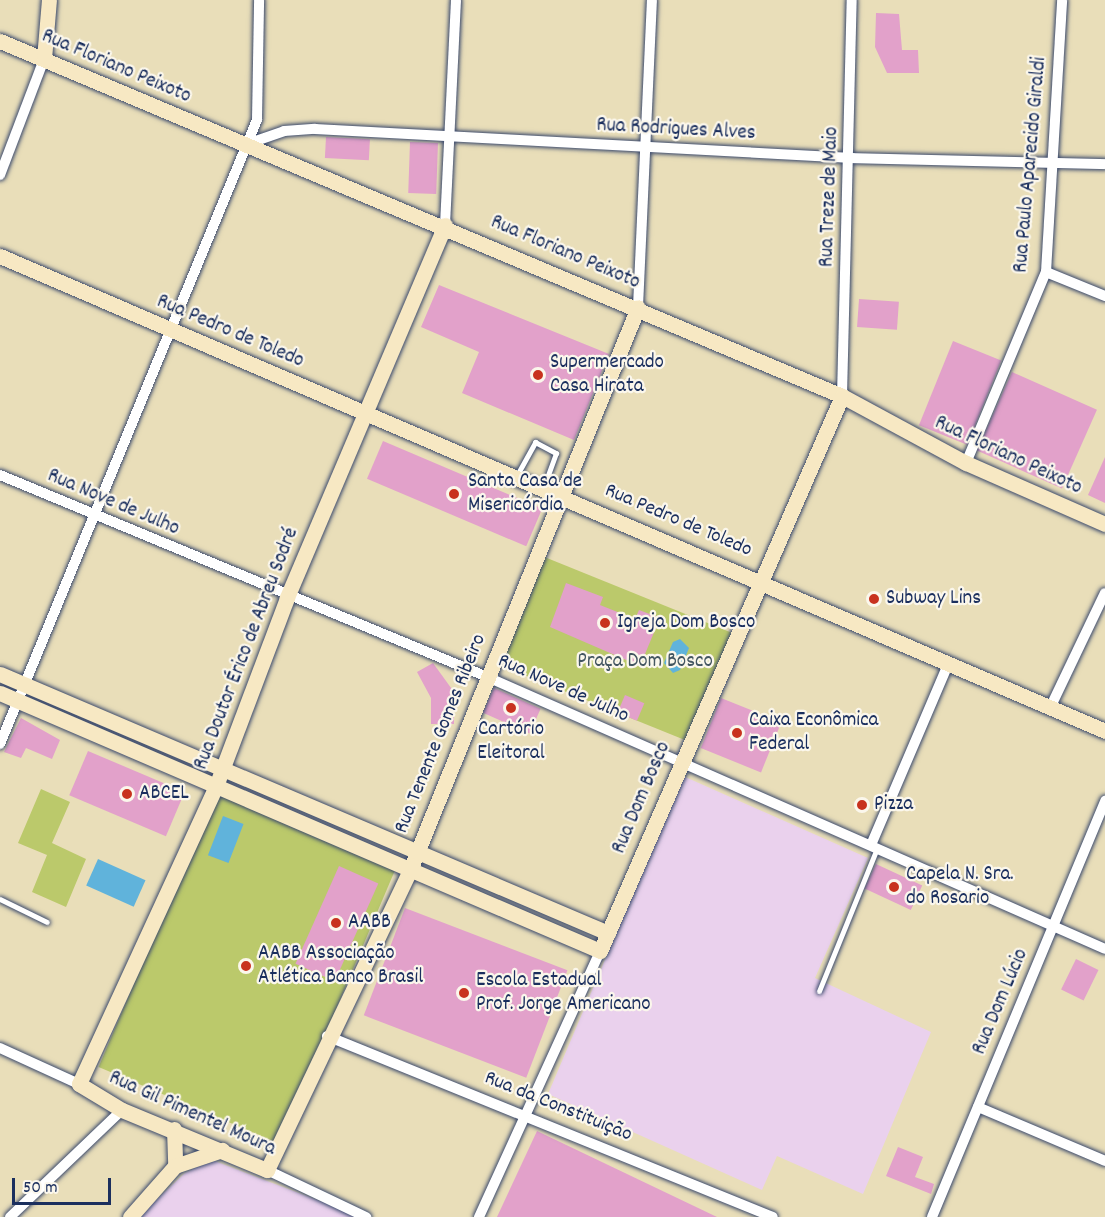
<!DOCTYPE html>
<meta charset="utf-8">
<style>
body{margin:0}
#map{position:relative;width:1105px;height:1217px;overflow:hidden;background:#e9deb9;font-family:Dekko,sans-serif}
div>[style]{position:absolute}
.built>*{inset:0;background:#ead1ed}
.green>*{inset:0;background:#bbc96b;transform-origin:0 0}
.water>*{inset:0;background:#60b3db;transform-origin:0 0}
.building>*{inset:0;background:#e2a1ca;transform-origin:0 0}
.roads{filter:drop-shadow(0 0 2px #3a496c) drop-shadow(0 0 2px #3a496c)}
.lane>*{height:5px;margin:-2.5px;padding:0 2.5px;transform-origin:2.5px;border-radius:2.5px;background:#fff}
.street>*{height:10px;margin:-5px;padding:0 5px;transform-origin:5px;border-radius:5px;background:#fff}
.secondary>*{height:15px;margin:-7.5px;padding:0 7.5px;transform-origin:7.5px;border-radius:7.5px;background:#f7e8c3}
.dots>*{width:16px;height:16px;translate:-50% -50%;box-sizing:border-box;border:3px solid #fbf7ec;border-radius:50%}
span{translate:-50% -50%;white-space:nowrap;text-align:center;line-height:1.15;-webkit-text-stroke:4.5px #fbf7ec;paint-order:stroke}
.street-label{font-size:21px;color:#1b2f5e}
.poi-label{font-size:21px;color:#1b2f5e}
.left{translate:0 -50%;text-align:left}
.park-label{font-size:21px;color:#435661}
.scale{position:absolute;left:12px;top:1178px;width:99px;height:27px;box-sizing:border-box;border:3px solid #1b2f5e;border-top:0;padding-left:8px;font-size:18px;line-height:21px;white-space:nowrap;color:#1b2f5e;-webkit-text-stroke:4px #fbf7ec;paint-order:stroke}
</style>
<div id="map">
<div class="built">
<i style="clip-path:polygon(683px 776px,868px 858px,815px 978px,931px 1032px,863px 1194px,777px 1156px,762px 1190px,548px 1094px)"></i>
<i style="clip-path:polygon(212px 1160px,362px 1217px,138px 1217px,185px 1173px)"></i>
</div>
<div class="green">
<i style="left:542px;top:556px;width:204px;height:117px;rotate:22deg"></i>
<i style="left:217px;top:788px;width:196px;height:303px;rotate:23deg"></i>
<i style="clip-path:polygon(41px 789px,70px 802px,52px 843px,86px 859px,66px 907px,32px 892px,47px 855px,18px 843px)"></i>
</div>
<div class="water">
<i style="clip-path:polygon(680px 639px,689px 648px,680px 670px,673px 673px,664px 663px,673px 642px)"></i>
<i style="left:223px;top:816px;width:22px;height:42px;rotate:21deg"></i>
<i style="left:98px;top:859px;width:52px;height:29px;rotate:24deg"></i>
</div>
<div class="building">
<i style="clip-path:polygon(876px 13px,899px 14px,902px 50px,918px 50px,919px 73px,887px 73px,875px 47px)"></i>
<i style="left:326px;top:137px;width:44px;height:21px;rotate:3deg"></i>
<i style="left:410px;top:142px;width:28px;height:51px;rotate:2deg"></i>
<i style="clip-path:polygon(439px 285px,609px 354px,574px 440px,462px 393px,479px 352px,421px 327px)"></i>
<i style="left:859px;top:299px;width:40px;height:28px;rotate:4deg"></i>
<i style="left:953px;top:341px;width:52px;height:91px;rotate:22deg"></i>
<i style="left:1012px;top:372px;width:93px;height:86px;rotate:24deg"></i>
<i style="left:383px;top:441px;width:173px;height:41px;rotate:23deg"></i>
<i style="clip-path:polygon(1105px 457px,1105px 503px,1088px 495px)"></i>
<i style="clip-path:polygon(566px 583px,603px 597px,600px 605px,635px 619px,639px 610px,660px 618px,640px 666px,550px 627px)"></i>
<i style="clip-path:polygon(433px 663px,454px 692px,454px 724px,431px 724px,431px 698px,417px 672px)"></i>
<i style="left:494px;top:688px;width:51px;height:27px;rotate:24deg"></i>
<i style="left:625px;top:695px;width:21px;height:19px;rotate:23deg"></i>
<i style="left:721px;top:698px;width:65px;height:54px;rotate:22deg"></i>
<i style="clip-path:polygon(21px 718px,60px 740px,52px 759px,26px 748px,21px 758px,4px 752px)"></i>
<i style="left:88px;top:751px;width:105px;height:48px;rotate:23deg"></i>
<i style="left:876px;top:864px;width:51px;height:27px;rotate:25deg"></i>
<i style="left:339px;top:866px;width:43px;height:107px;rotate:24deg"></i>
<i style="left:405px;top:908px;width:174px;height:115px;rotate:21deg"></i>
<i style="left:1076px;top:959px;width:25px;height:34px;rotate:26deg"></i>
<i style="clip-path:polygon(537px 1131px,717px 1217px,497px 1217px)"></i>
<i style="clip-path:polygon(898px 1147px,923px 1157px,915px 1177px,934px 1184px,931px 1194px,886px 1176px)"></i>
</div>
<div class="roads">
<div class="lane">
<i style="left:517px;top:475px;width:38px;rotate:-61deg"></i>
<i style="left:535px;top:442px;width:24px;rotate:28deg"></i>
<i style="left:556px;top:453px;width:35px;rotate:110deg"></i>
<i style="left:0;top:899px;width:52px;rotate:26.1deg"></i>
<i style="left:819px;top:991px;width:154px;rotate:-67.9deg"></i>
</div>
<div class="street">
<i style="left:247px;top:144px;width:39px;rotate:-19deg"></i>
<i style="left:284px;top:131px;width:31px;rotate:-4deg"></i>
<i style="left:315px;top:129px;width:538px;rotate:3.09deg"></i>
<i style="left:852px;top:158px;width:253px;rotate:1.4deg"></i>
<i style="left:0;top:175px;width:124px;rotate:-69.2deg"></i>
<i style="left:445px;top:225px;width:225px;rotate:-87.2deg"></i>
<i style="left:1046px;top:272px;width:64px;rotate:22.1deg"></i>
<i style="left:638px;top:307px;width:307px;rotate:-87.4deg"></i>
<i style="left:842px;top:396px;width:396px;rotate:-88.6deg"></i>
<i style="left:966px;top:463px;width:207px;rotate:-67.3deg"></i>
<i style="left:1046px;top:272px;width:272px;rotate:-86.6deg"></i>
<i style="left:0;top:475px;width:525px;rotate:22.51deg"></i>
<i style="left:485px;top:676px;width:677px;rotate:23.76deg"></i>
<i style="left:1051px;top:706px;width:125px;rotate:-64.5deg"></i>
<i style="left:0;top:744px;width:675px;rotate:-67.62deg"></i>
<i style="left:257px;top:120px;width:120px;rotate:-89deg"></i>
<i style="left:871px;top:845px;width:199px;rotate:-66.9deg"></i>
<i style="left:327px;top:1036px;width:481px;rotate:22.1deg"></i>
<i style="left:0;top:1048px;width:87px;rotate:24.5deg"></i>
<i style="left:978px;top:1107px;width:138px;rotate:23deg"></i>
<i style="left:267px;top:1170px;width:110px;rotate:25.4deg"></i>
<i style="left:10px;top:1217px;width:155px;rotate:-43.7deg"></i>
<i style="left:479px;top:1217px;width:292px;rotate:-65.5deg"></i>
<i style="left:932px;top:1217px;width:451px;rotate:-67.4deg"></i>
</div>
<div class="secondary">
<i style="left:0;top:41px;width:914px;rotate:22.86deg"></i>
<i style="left:842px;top:396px;width:141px;rotate:28.4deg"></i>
<i style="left:966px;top:463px;width:152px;rotate:23.7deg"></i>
<i style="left:44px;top:59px;width:59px;rotate:-85.2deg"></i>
<i style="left:445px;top:225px;width:405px;rotate:113deg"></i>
<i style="left:287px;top:598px;width:201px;rotate:110.7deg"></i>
<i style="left:216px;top:786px;width:328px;rotate:114.7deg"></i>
<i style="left:79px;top:1084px;width:50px;rotate:31.2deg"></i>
<i style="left:122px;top:1110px;width:157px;rotate:22.5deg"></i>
<i style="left:267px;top:1170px;width:332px;rotate:-64.5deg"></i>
<i style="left:410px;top:870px;width:607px;rotate:-67.95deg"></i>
<i style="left:0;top:256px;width:1203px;rotate:23.26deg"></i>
<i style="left:0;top:674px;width:661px;rotate:23.07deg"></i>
<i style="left:0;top:693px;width:653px;rotate:23.27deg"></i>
<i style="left:600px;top:951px;width:605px;rotate:-66.44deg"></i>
<i style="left:174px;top:1129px;width:37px;rotate:88deg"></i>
<i style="left:130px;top:1217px;width:68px;rotate:-48.6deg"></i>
<i style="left:175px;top:1166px;width:50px;rotate:-18.8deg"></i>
</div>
</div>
<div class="dots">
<i style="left:538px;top:375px;background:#c8321e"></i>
<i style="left:454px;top:494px;background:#c8321e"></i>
<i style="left:874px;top:599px;background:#c8321e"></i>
<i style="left:605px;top:623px;background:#c8321e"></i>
<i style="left:511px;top:708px;background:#c8321e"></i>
<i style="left:737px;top:733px;background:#c8321e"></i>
<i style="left:127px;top:794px;background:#c8321e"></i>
<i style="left:862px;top:805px;background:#c8321e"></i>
<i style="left:894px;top:887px;background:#c8321e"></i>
<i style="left:336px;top:923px;background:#c8321e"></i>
<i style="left:246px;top:966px;background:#c8321e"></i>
<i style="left:464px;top:993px;background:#c8321e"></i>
</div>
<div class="street-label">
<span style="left:116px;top:67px;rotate:23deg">Rua Floriano Peixoto</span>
<span style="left:676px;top:130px;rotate:3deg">Rua Rodrigues Alves</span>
<span style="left:1031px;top:165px;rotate:-85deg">Rua Paulo Aparecido Giraldi</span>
<span style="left:830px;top:197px;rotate:-88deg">Rua Treze de Maio</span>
<span style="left:565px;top:253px;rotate:23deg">Rua Floriano Peixoto</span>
<span style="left:230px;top:332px;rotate:23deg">Rua Pedro de Toledo</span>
<span style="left:1008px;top:456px;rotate:25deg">Rua Floriano Peixoto</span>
<span style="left:113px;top:503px;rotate:23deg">Rua Nove de Julho</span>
<span style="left:678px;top:521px;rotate:23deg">Rua Pedro de Toledo</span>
<span style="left:247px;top:649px;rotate:-69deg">Rua Doutor Érico de Abreu Sodré</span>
<span style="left:563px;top:689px;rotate:24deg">Rua Nove de Julho</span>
<span style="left:441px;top:734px;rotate:-68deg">Rua Tenente Gomes Ribeiro</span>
<span style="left:642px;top:798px;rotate:-67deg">Rua Dom Bosco</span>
<span style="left:1001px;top:1002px;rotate:-67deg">Rua Dom Lúcio</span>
<span style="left:558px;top:1107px;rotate:22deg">Rua da Constituição</span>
<span style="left:192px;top:1114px;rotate:24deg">Rua Gil Pimentel Moura</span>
</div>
<div class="poi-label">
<span class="left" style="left:550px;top:375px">Supermercado<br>Casa Hirata</span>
<span class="left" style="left:468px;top:494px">Santa Casa de<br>Misericórdia</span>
<span class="left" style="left:886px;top:599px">Subway Lins</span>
<span class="left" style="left:617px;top:623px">Igreja Dom Bosco</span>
<span class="left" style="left:749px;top:733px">Caixa Econômica<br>Federal</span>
<span style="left:511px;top:742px">Cartório<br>Eleitoral</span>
<span class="left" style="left:139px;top:794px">ABCEL</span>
<span class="left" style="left:874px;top:805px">Pizza</span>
<span class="left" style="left:906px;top:887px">Capela N. Sra.<br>do Rosario</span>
<span class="left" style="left:348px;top:923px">AABB</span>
<span class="left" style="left:258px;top:966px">AABB Associação<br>Atlética Banco Brasil</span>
<span class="left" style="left:476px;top:993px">Escola Estadual<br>Prof. Jorge Americano</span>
</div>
<div class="park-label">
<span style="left:645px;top:662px">Praça Dom Bosco</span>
</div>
<div class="scale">50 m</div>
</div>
